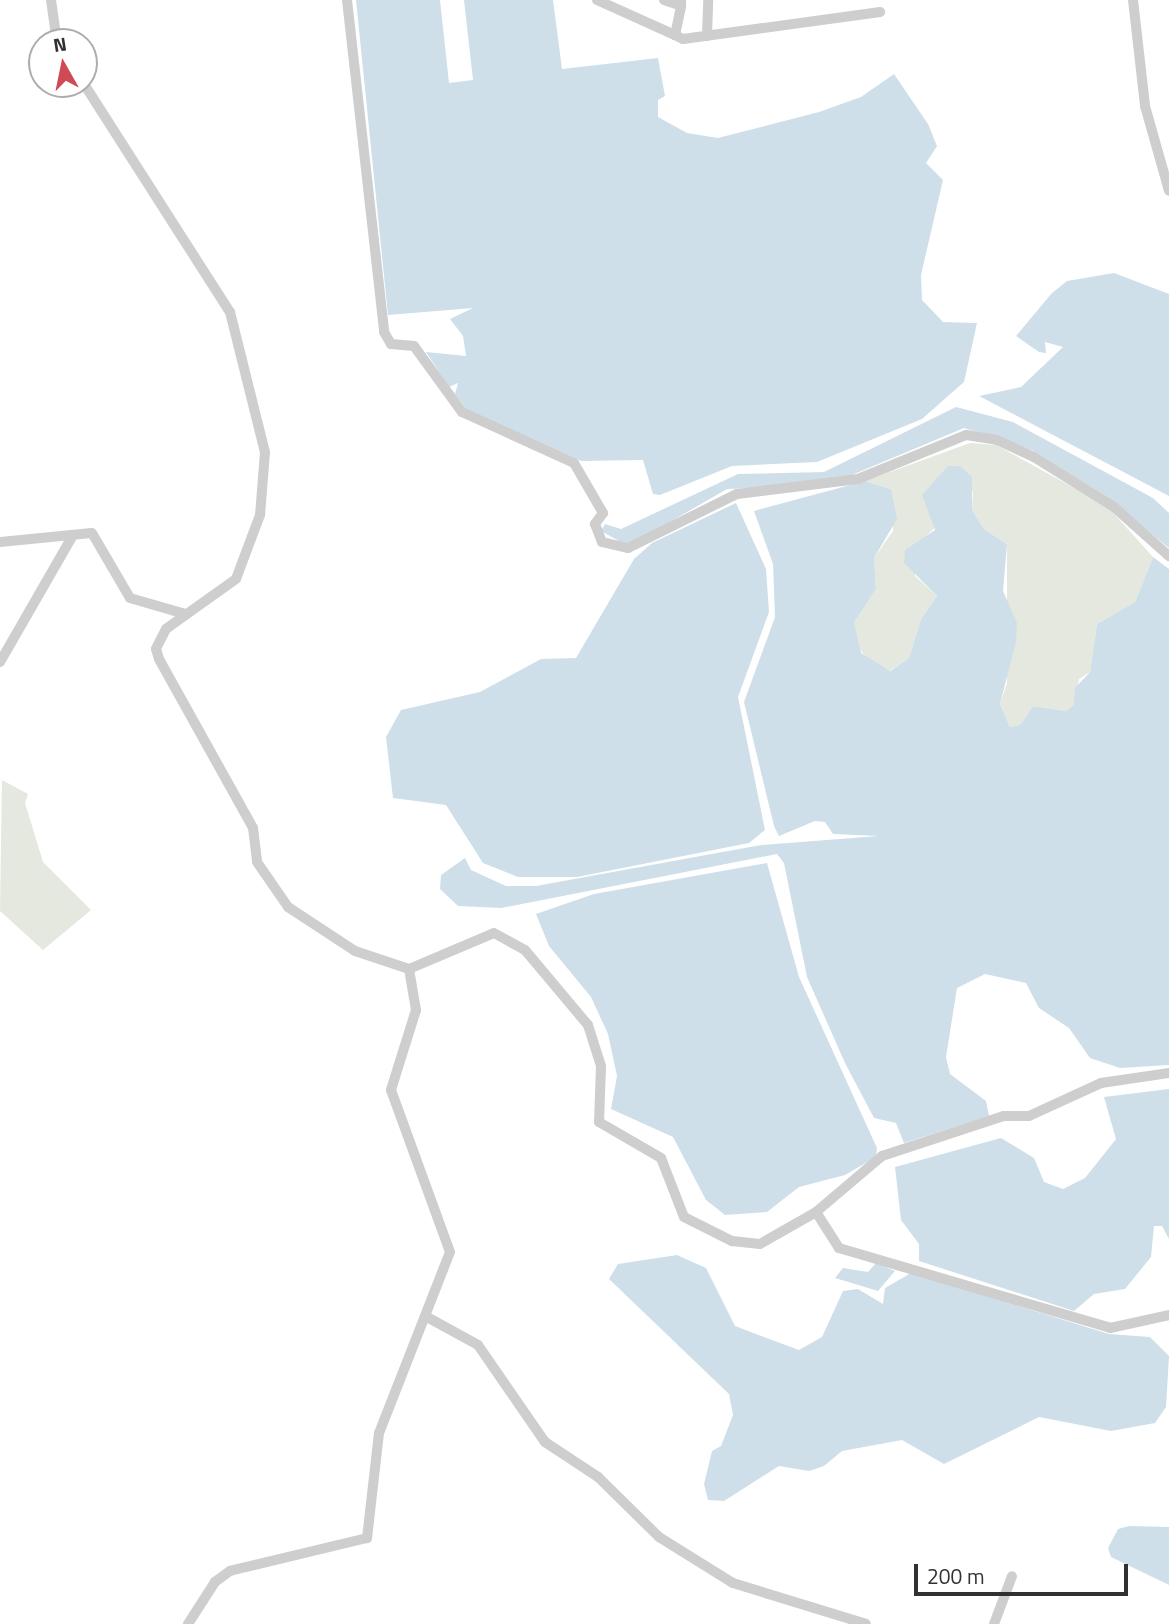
<!DOCTYPE html>
<style>
body{margin:0}
#map{position:relative;width:1169px;height:1624px;overflow:hidden;background:#fff;font-family:"Titillium Web",sans-serif}
div>[style]{position:absolute}
.green>*{inset:0;background:#e4e8de}
.water>*{inset:0;background:#cfdfe9}
.minor>*{height:10px;margin:-5px;padding:0 5px;transform-origin:5px;border-radius:5px;background:#cecece}
span{translate:-50% -50%;white-space:nowrap;text-align:center;line-height:1.15;-webkit-text-stroke:7px #fff;paint-order:stroke}
.north{position:absolute;left:28px;top:28px;width:70px;height:70px;box-sizing:border-box;background:#fff;border:2px solid #adadad;border-radius:50%;rotate:351deg;font-size:19px;font-weight:700;line-height:28px;text-align:center;color:#313131}
.north::after{content:'';display:block;margin:auto;width:24px;height:32px;background:#d04a56;clip-path:polygon(50% 0,100% 100%,50% 72%,0 100%)}
.scale{position:absolute;left:914px;top:1564px;width:214px;height:32px;box-sizing:border-box;border:4px solid #313131;border-top:0;padding-left:9px;font-size:21px;line-height:24px;white-space:nowrap;color:#313131;-webkit-text-stroke:5px #fff;paint-order:stroke}
</style>
<div id="map">
<div class="green">
<i style="clip-path:polygon(970px 443px,996px 445px,1107px 506px,1153px 557px,1135px 602px,1097px 624px,1090px 672px,1079px 679px,1075px 705px,1066px 711px,1033px 706px,1020px 725px,1010px 727px,1000px 704px,1007px 683px,1007px 544px,984px 529px,972px 510px,973px 491px,918px 544px,915px 576px,937px 596px,921px 619px,909px 658px,889px 671px,869px 662px,854px 641px,854px 623px,876px 589px,874px 558px,893px 531px,891px 489px,865px 481px)"></i>
<i style="clip-path:polygon(2px 780px,28px 794px,25px 803px,43px 862px,91px 910px,43px 950px,0 911px)"></i>
</div>
<div class="water">
<i style="clip-path:polygon(356px 0,440px 0,449px 83px,473px 80px,464px 0,553px 0,562px 69px,658px 58px,665px 96px,658px 100px,658px 117px,687px 133px,718px 138px,819px 112px,861px 97px,894px 74px,928px 124px,937px 146px,926px 163px,943px 180px,921px 275px,922px 300px,943px 322px,977px 323px,964px 382px,922px 419px,817px 462px,732px 466px,660px 495px,653px 494px,643px 460px,581px 461px,466px 409px,455px 394px,458px 383px,449px 387px,426px 352px,466px 356px,463px 336px,450px 319px,473px 308px,388px 315px)"></i>
<i style="clip-path:polygon(1114px 273px,1169px 294px,1169px 496px,979px 396px,1021px 387px,1063px 347px,1045px 342px,1046px 353px,1039px 352px,1016px 336px,1052px 293px,1067px 281px)"></i>
<i style="clip-path:polygon(956px 407px,1013px 422px,1153px 498px,1169px 513px,1169px 548px,1104px 495px,1032px 450px,964px 428px,828px 485px,727px 489px,628px 546px,601px 531px,605px 524px,621px 529px,738px 474px,824px 472px)"></i>
<i style="clip-path:polygon(948px 466px,960px 466px,972px 477px,972px 510px,984px 529px,1007px 544px,1003px 591px,1017px 623px,1016px 642px,1000px 704px,1010px 727px,1020px 725px,1033px 706px,1066px 711px,1074px 705px,1075px 688px,1090px 672px,1097px 624px,1135px 602px,1153px 557px,1169px 569px,1169px 1065px,1120px 1068px,1090px 1058px,1069px 1028px,1039px 1008px,1026px 983px,985px 974px,957px 988px,946px 1057px,950px 1074px,986px 1101px,989px 1116px,904px 1143px,896px 1123px,874px 1118px,845px 1063px,807px 977px,784px 863px,777px 854px,501px 908px,458px 906px,440px 889px,441px 875px,465px 858px,471px 870px,506px 886px,536px 886px,761px 845px,879px 836px,833px 834px,825px 822px,815px 821px,779px 836px,774px 826px,744px 702px,775px 617px,773px 564px,754px 511px,865px 481px,891px 489px,897px 519px,874px 558px,876px 589px,854px 623px,861px 653px,890px 671px,909px 658px,921px 619px,937px 596px,904px 563px,905px 550px,935px 530px,922px 495px)"></i>
<i style="clip-path:polygon(736px 503px,766px 569px,769px 612px,738px 697px,765px 830px,749px 843px,577px 877px,518px 877px,483px 863px,446px 805px,393px 798px,386px 737px,401px 710px,480px 692px,541px 659px,576px 658px,634px 559px,652px 543px)"></i>
<i style="clip-path:polygon(767px 863px,799px 977px,877px 1148px,876px 1157px,845px 1175px,799px 1187px,767px 1212px,725px 1215px,706px 1200px,673px 1137px,611px 1109px,617px 1076px,608px 1034px,591px 997px,549px 946px,536px 914px,594px 894px)"></i>
<i style="clip-path:polygon(1169px 1089px,1169px 1239px,1162px 1226px,1154px 1226px,1151px 1257px,1125px 1289px,1094px 1294px,1074px 1311px,919px 1261px,919px 1244px,901px 1220px,895px 1167px,1001px 1138px,1034px 1158px,1044px 1182px,1063px 1189px,1085px 1178px,1116px 1139px,1104px 1097px)"></i>
<i style="clip-path:polygon(677px 1255px,706px 1268px,735px 1326px,799px 1350px,822px 1337px,843px 1291px,858px 1289px,883px 1304px,885px 1288px,911px 1273px,1109px 1334px,1150px 1337px,1169px 1356px,1166px 1407px,1155px 1423px,1111px 1431px,1039px 1417px,944px 1464px,902px 1440px,842px 1451px,824px 1466px,809px 1471px,779px 1466px,724px 1501px,708px 1500px,704px 1484px,712px 1451px,721px 1446px,733px 1415px,729px 1394px,609px 1279px,618px 1264px)"></i>
<i style="clip-path:polygon(876px 1263px,895px 1271px,878px 1291px,835px 1278px,843px 1268px,868px 1272px)"></i>
<i style="clip-path:polygon(1129px 1526px,1169px 1527px,1169px 1585px,1111px 1557px,1108px 1548px,1118px 1529px)"></i>
</div>
<div class="minor">
<i style="left:51px;top:0;width:42px;rotate:81.9deg"></i>
<i style="left:347px;top:0;width:334px;rotate:83.6deg"></i>
<i style="left:384px;top:332px;width:14px;rotate:60deg"></i>
<i style="left:391px;top:344px;width:23px;rotate:5deg"></i>
<i style="left:414px;top:346px;width:82px;rotate:54deg"></i>
<i style="left:462px;top:412px;width:123px;rotate:24.5deg"></i>
<i style="left:574px;top:463px;width:58px;rotate:59.9deg"></i>
<i style="left:603px;top:513px;width:14px;rotate:126deg"></i>
<i style="left:595px;top:524px;width:19px;rotate:69deg"></i>
<i style="left:602px;top:542px;width:27px;rotate:13deg"></i>
<i style="left:628px;top:548px;width:122px;rotate:-26.4deg"></i>
<i style="left:737px;top:494px;width:122px;rotate:-7.1deg"></i>
<i style="left:858px;top:479px;width:117px;rotate:-22.2deg"></i>
<i style="left:966px;top:435px;width:31px;rotate:9deg"></i>
<i style="left:997px;top:440px;width:41px;rotate:24.7deg"></i>
<i style="left:1034px;top:457px;width:94px;rotate:32deg"></i>
<i style="left:1114px;top:507px;width:74px;rotate:41.7deg"></i>
<i style="left:597px;top:0;width:85px;rotate:24.2deg"></i>
<i style="left:675px;top:35px;width:30px;rotate:-78deg"></i>
<i style="left:664px;top:0;width:18px;rotate:19deg"></i>
<i style="left:681px;top:6px;width:5px;rotate:-90deg"></i>
<i style="left:1133px;top:0;width:107px;rotate:83.5deg"></i>
<i style="left:1145px;top:106px;width:88px;rotate:74.2deg"></i>
<i style="left:675px;top:35px;width:9px;rotate:27deg"></i>
<i style="left:683px;top:39px;width:199px;rotate:-7.8deg"></i>
<i style="left:707px;top:36px;width:36px;rotate:-88deg"></i>
<i style="left:84px;top:84px;width:271px;rotate:57.4deg"></i>
<i style="left:230px;top:312px;width:144px;rotate:76deg"></i>
<i style="left:265px;top:452px;width:63px;rotate:94.5deg"></i>
<i style="left:260px;top:515px;width:68px;rotate:110.6deg"></i>
<i style="left:236px;top:579px;width:86px;rotate:144.5deg"></i>
<i style="left:166px;top:629px;width:22px;rotate:117deg"></i>
<i style="left:156px;top:649px;width:10px;rotate:73deg"></i>
<i style="left:159px;top:659px;width:193px;rotate:60.9deg"></i>
<i style="left:253px;top:828px;width:34px;rotate:83deg"></i>
<i style="left:257px;top:862px;width:55px;rotate:55.4deg"></i>
<i style="left:288px;top:907px;width:80px;rotate:33.3deg"></i>
<i style="left:355px;top:951px;width:57px;rotate:18.4deg"></i>
<i style="left:409px;top:969px;width:42px;rotate:80.3deg"></i>
<i style="left:416px;top:1010px;width:84px;rotate:107.4deg"></i>
<i style="left:391px;top:1090px;width:172px;rotate:70deg"></i>
<i style="left:450px;top:1252px;width:194px;rotate:111.4deg"></i>
<i style="left:379px;top:1433px;width:106px;rotate:96.5deg"></i>
<i style="left:367px;top:1538px;width:141px;rotate:166.5deg"></i>
<i style="left:230px;top:1571px;width:19px;rotate:144deg"></i>
<i style="left:215px;top:1582px;width:50px;rotate:122.7deg"></i>
<i style="left:0;top:542px;width:92px;rotate:-5.6deg"></i>
<i style="left:92px;top:533px;width:75px;rotate:59.7deg"></i>
<i style="left:130px;top:598px;width:57px;rotate:16.2deg"></i>
<i style="left:0;top:662px;width:146px;rotate:-60.1deg"></i>
<i style="left:409px;top:969px;width:92px;rotate:-23deg"></i>
<i style="left:494px;top:933px;width:35px;rotate:29deg"></i>
<i style="left:525px;top:950px;width:98px;rotate:50deg"></i>
<i style="left:588px;top:1025px;width:43px;rotate:72.4deg"></i>
<i style="left:601px;top:1066px;width:56px;rotate:92deg"></i>
<i style="left:599px;top:1122px;width:72px;rotate:30.1deg"></i>
<i style="left:661px;top:1158px;width:63px;rotate:68.7deg"></i>
<i style="left:684px;top:1217px;width:54px;rotate:26.6deg"></i>
<i style="left:732px;top:1241px;width:28px;rotate:6deg"></i>
<i style="left:760px;top:1244px;width:64px;rotate:-29.7deg"></i>
<i style="left:816px;top:1212px;width:43px;rotate:57.4deg"></i>
<i style="left:839px;top:1248px;width:283px;rotate:16.4deg"></i>
<i style="left:1110px;top:1328px;width:60px;rotate:-12.4deg"></i>
<i style="left:816px;top:1212px;width:87px;rotate:-40.3deg"></i>
<i style="left:882px;top:1156px;width:128px;rotate:-18.2deg"></i>
<i style="left:1004px;top:1116px;width:25px"></i>
<i style="left:1029px;top:1116px;width:79px;rotate:-24.6deg"></i>
<i style="left:1101px;top:1083px;width:69px;rotate:-8.4deg"></i>
<i style="left:427px;top:1317px;width:58px;rotate:28.8deg"></i>
<i style="left:478px;top:1345px;width:118px;rotate:55.4deg"></i>
<i style="left:545px;top:1442px;width:64px;rotate:33.4deg"></i>
<i style="left:598px;top:1477px;width:86px;rotate:44.5deg"></i>
<i style="left:659px;top:1537px;width:87px;rotate:31.9deg"></i>
<i style="left:733px;top:1583px;width:139px;rotate:17.1deg"></i>
<i style="left:994px;top:1624px;width:51px;rotate:-69.4deg"></i>
</div>
<div class="north">N</div>
<div class="scale">200 m</div>
</div>
